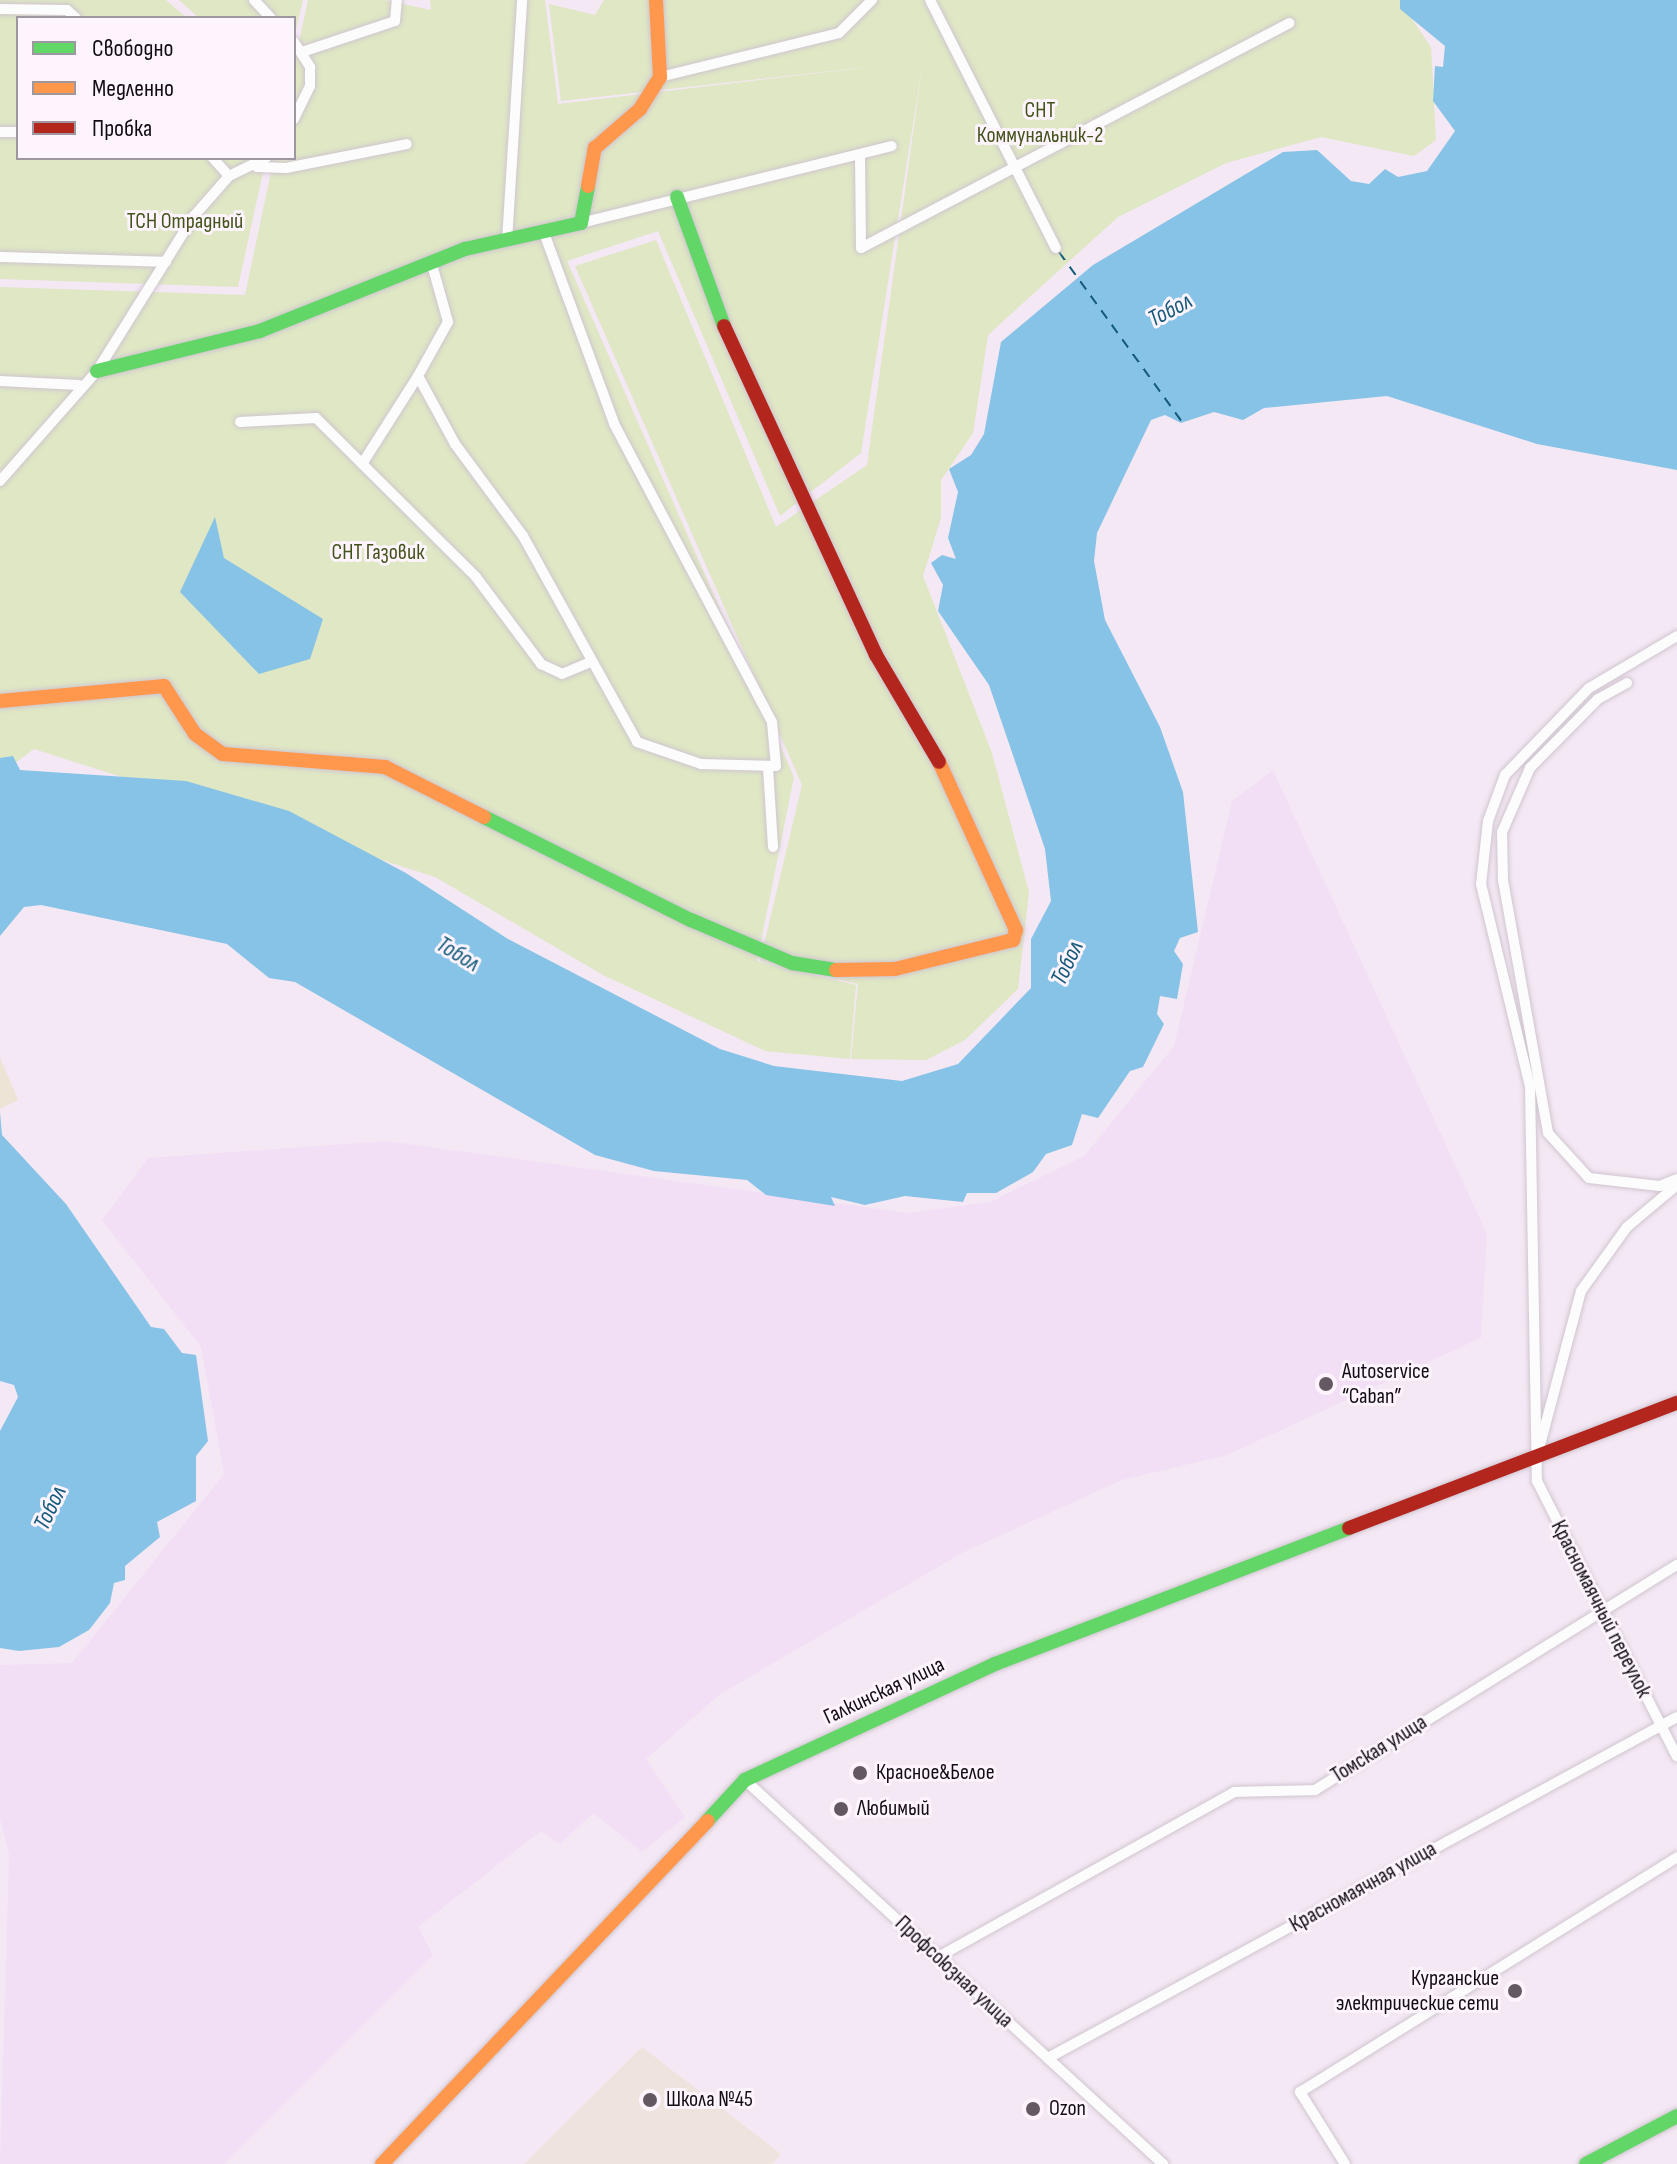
<!DOCTYPE html>
<meta charset="utf-8">
<style>
body{margin:0}
#map{position:relative;width:1677px;height:2164px;overflow:hidden;background:#f4e8f4;font-family:"Sofia Sans Condensed",sans-serif}
div>[style]{position:absolute}
.built>*{inset:0;background:#f3dff5}
.education>*{inset:0;background:#eee3dd}
.green>*{inset:0;background:#dfe7c4}
.sand>*{inset:0;background:#eee4d5}
.water>*{inset:0;background:#87c3e7}
.ferry>*{height:2px;margin-top:-1px;transform-origin:0;background:repeating-linear-gradient(90deg,#135a7a 0 10px,transparent 0 18px)}
.roads{filter:drop-shadow(0 0 2px #cfc5cf) drop-shadow(0 0 2px #cfc5cf)}
.street>*{height:10px;margin:-5px;padding:0 5px;transform-origin:5px;border-radius:5px;background:#fdfcfd}
.fast>*{height:14px;margin:-7px;padding:0 7px;transform-origin:7px;border-radius:7px;background:#63d668}
.slow>*{height:14px;margin:-7px;padding:0 7px;transform-origin:7px;border-radius:7px;background:#ff974d}
.jam>*{height:14px;margin:-7px;padding:0 7px;transform-origin:7px;border-radius:7px;background:#b3261e}
.dots>*{width:22px;height:22px;translate:-50% -50%;box-sizing:border-box;border:4px solid #fdf4fe;border-radius:50%}
span{translate:-50% -50%;white-space:nowrap;text-align:center;line-height:1.15;-webkit-text-stroke:6px #fdf4fe;paint-order:stroke}
.park-label{font-size:22px;color:#44531a}
.poi-label{font-size:22px;color:#130c14}
.left{translate:0 -50%;text-align:left}
.right{translate:-100% -50%;text-align:right}
.street-label{font-size:22px;color:#130c14}
.water-label{font-size:24px;color:#135a7a;font-style:italic}
.legend{position:absolute;left:16px;top:16px;width:280px;height:144px;box-sizing:border-box;background:#fdf4fe;border:2px solid #9f97a0;margin:0;padding:10px 14px;list-style:none;font-size:24px;color:#130c14}
.legend li{display:flex;align-items:center;gap:16px;height:40px}
.legend b{width:40px;border:2px solid #9f97a0}
</style>
<div id="map">
<div class="built">
<i style="clip-path:polygon(1273px 770px,1487px 1234px,1481px 1338px,1227px 1455px,1122px 1480px,962px 1553px,719px 1695px,646px 1759px,685px 1817px,642px 1852px,593px 1813px,560px 1844px,541px 1831px,418px 1927px,433px 1955px,224px 2164px,0 2164px,9px 1855px,0 1818px,0 1665px,72px 1663px,224px 1474px,201px 1347px,102px 1220px,148px 1158px,387px 1141px,908px 1213px,990px 1202px,1084px 1156px,1174px 1046px,1232px 801px)"></i>
</div>
<div class="education">
<i style="clip-path:polygon(642px 2047px,781px 2154px,772px 2164px,524px 2164px)"></i>
</div>
<div class="green">
<i style="clip-path:polygon(0 0,166px 0,187px 18px,18px 18px,18px 158px,266px 158px,238px 287px,0 279px)"></i>
<i style="clip-path:polygon(179px 0,303px 0,294px 38px,294px 18px,199px 18px)"></i>
<i style="clip-path:polygon(308px 0,385px 0,431px 10px,430px 0,545px 0,558px 104px,904px 63px,561px 101px,549px 4px,595px 15px,604px 0,1399px 0,1431px 47px,1436px 140px,1414px 156px,1321px 137px,1226px 163px,1118px 217px,988px 335px,973px 433px,941px 480px,941px 518px,923px 576px,992px 753px,1029px 892px,1018px 989px,965px 1040px,926px 1060px,851px 1059px,858px 984px,760px 961px,802px 785px,575px 266px,656px 240px,776px 527px,867px 465px,923px 61px,861px 453px,780px 516px,658px 231px,567px 261px,794px 777px,757px 961px,856px 985px,850px 1059px,765px 1051px,603px 975px,435px 877px,34px 749px,0 774px,0 287px,245px 295px,274px 158px,294px 158px,294px 66px)"></i>
</div>
<div class="sand">
<i style="clip-path:polygon(0 1057px,18px 1100px,0 1109px)"></i>
</div>
<div class="water">
<i style="clip-path:polygon(1400px 0,1677px 0,1677px 470px,1537px 444px,1387px 396px,1264px 408px,1243px 420px,1214px 412px,1181px 423px,1165px 415px,1151px 420px,1097px 533px,1094px 561px,1105px 620px,1160px 727px,1183px 792px,1198px 932px,1180px 938px,1174px 951px,1183px 964px,1177px 999px,1160px 996px,1157px 1014px,1164px 1024px,1143px 1067px,1130px 1071px,1098px 1118px,1082px 1114px,1072px 1145px,1046px 1154px,1033px 1172px,996px 1193px,967px 1193px,963px 1202px,905px 1196px,865px 1205px,831px 1197px,835px 1206px,766px 1195px,747px 1180px,654px 1171px,595px 1155px,295px 982px,269px 978px,227px 944px,41px 905px,24px 907px,0 936px,0 758px,13px 756px,20px 770px,186px 781px,289px 811px,406px 873px,508px 939px,720px 1049px,774px 1066px,902px 1081px,958px 1064px,1031px 988px,1031px 939px,1051px 901px,1045px 849px,989px 685px,938px 611px,943px 585px,931px 563px,942px 555px,956px 559px,948px 538px,958px 492px,949px 469px,971px 455px,984px 434px,1001px 342px,1093px 265px,1283px 152px,1317px 150px,1351px 181px,1369px 184px,1385px 169px,1398px 177px,1427px 171px,1455px 131px,1433px 101px,1435px 66px,1443px 67px,1445px 46px,1400px 9px)"></i>
<i style="clip-path:polygon(215px 517px,224px 558px,323px 619px,310px 659px,259px 674px,180px 592px)"></i>
<i style="clip-path:polygon(0 1112px,2px 1135px,66px 1204px,151px 1327px,164px 1329px,182px 1353px,196px 1355px,208px 1441px,196px 1456px,196px 1501px,157px 1522px,160px 1537px,125px 1566px,125px 1580px,114px 1583px,110px 1603px,89px 1630px,59px 1647px,19px 1651px,0 1648px,0 1431px,18px 1397px,14px 1385px,0 1381px)"></i>
</div>
<div class="ferry">
<i style="left:1059px;top:252px;width:211px;rotate:54.1deg"></i>
</div>
<div class="roads">
<div class="street">
<i style="left:254px;top:0;width:25px;rotate:47deg"></i>
<i style="left:930px;top:0;width:278px;rotate:63.1deg"></i>
<i style="left:0;top:9px;width:67px;rotate:0.9deg"></i>
<i style="left:67px;top:10px;width:12px;rotate:42deg"></i>
<i style="left:294px;top:42px;width:30px;rotate:57deg"></i>
<i style="left:310px;top:67px;width:19px;rotate:90deg"></i>
<i style="left:310px;top:86px;width:37px;rotate:116deg"></i>
<i style="left:302px;top:52px;width:98px;rotate:-18.4deg"></i>
<i style="left:395px;top:21px;width:21px;rotate:-85deg"></i>
<i style="left:660px;top:77px;width:184px;rotate:-13.8deg"></i>
<i style="left:839px;top:33px;width:47px;rotate:-45deg"></i>
<i style="left:0;top:132px;width:18px"></i>
<i style="left:860px;top:154px;width:94px;rotate:89.4deg"></i>
<i style="left:861px;top:248px;width:484px;rotate:-27.7deg"></i>
<i style="left:257px;top:167px;width:29px;rotate:2deg"></i>
<i style="left:286px;top:168px;width:123px;rotate:-11.2deg"></i>
<i style="left:229px;top:176px;width:41px;rotate:-25.9deg"></i>
<i style="left:581px;top:223px;width:320px;rotate:-13.9deg"></i>
<i style="left:507px;top:241px;width:241px;rotate:-86.4deg"></i>
<i style="left:0;top:257px;width:166px;rotate:1.7deg"></i>
<i style="left:431px;top:261px;width:63px;rotate:74.4deg"></i>
<i style="left:448px;top:322px;width:62px;rotate:119.1deg"></i>
<i style="left:418px;top:376px;width:77px;rotate:61.4deg"></i>
<i style="left:455px;top:444px;width:114px;rotate:53.5deg"></i>
<i style="left:523px;top:536px;width:235px;rotate:61deg"></i>
<i style="left:637px;top:742px;width:68px;rotate:19deg"></i>
<i style="left:701px;top:764px;width:75px;rotate:1.5deg"></i>
<i style="left:776px;top:766px;width:44px;rotate:-95.2deg"></i>
<i style="left:772px;top:722px;width:338px;rotate:-117.9deg"></i>
<i style="left:614px;top:423px;width:202px;rotate:-110.2deg"></i>
<i style="left:0;top:381px;width:79px;rotate:2.9deg"></i>
<i style="left:240px;top:422px;width:76px;rotate:-3deg"></i>
<i style="left:316px;top:418px;width:226px;rotate:44.8deg"></i>
<i style="left:476px;top:577px;width:109px;rotate:53.2deg"></i>
<i style="left:541px;top:664px;width:23px;rotate:25deg"></i>
<i style="left:562px;top:674px;width:30px;rotate:-23deg"></i>
<i style="left:362px;top:464px;width:104px;rotate:-57.5deg"></i>
<i style="left:0;top:481px;width:147px;rotate:-48.6deg"></i>
<i style="left:97px;top:371px;width:183px;rotate:-58deg"></i>
<i style="left:194px;top:216px;width:53px;rotate:-48.8deg"></i>
<i style="left:229px;top:176px;width:24px;rotate:-132deg"></i>
<i style="left:1677px;top:636px;width:102px;rotate:149.4deg"></i>
<i style="left:1589px;top:688px;width:121px;rotate:134deg"></i>
<i style="left:1505px;top:775px;width:49px;rotate:110.3deg"></i>
<i style="left:1488px;top:821px;width:63px;rotate:96.3deg"></i>
<i style="left:1481px;top:884px;width:208px;rotate:76.4deg"></i>
<i style="left:1530px;top:1086px;width:395px;rotate:89deg"></i>
<i style="left:1537px;top:1481px;width:309px;rotate:63.1deg"></i>
<i style="left:1627px;top:683px;width:33px;rotate:151deg"></i>
<i style="left:1598px;top:699px;width:97px;rotate:134.6deg"></i>
<i style="left:1530px;top:768px;width:70px;rotate:113.6deg"></i>
<i style="left:1502px;top:832px;width:48px;rotate:88.8deg"></i>
<i style="left:1503px;top:880px;width:257px;rotate:79.9deg"></i>
<i style="left:1548px;top:1133px;width:61px;rotate:47.7deg"></i>
<i style="left:1589px;top:1178px;width:71px;rotate:6.4deg"></i>
<i style="left:1660px;top:1186px;width:18px;rotate:-22deg"></i>
<i style="left:768px;top:767px;width:80px;rotate:86.4deg"></i>
<i style="left:1540px;top:1445px;width:159px;rotate:-75.1deg"></i>
<i style="left:1581px;top:1291px;width:79px;rotate:-54.3deg"></i>
<i style="left:1627px;top:1227px;width:65px;rotate:-40deg"></i>
<i style="left:745px;top:1780px;width:568px;rotate:42.57deg"></i>
<i style="left:938px;top:1957px;width:339px;rotate:-29.1deg"></i>
<i style="left:1234px;top:1792px;width:81px;rotate:-1.4deg"></i>
<i style="left:1315px;top:1790px;width:426px;rotate:-31.9deg"></i>
<i style="left:1048px;top:2058px;width:715px;rotate:-28.46deg"></i>
<i style="left:1345px;top:2164px;width:85px;rotate:-122deg"></i>
<i style="left:1300px;top:2092px;width:444px;rotate:-31.9deg"></i>
</div>
<div class="fast">
<i style="left:677px;top:197px;width:137px;rotate:70deg"></i>
<i style="left:97px;top:371px;width:168px;rotate:-13.8deg"></i>
<i style="left:260px;top:331px;width:221px;rotate:-21.8deg"></i>
<i style="left:465px;top:249px;width:119px;rotate:-12.6deg"></i>
<i style="left:581px;top:223px;width:38px;rotate:-79deg"></i>
<i style="left:484px;top:817px;width:231px;rotate:26.5deg"></i>
<i style="left:691px;top:920px;width:110px;rotate:23.1deg"></i>
<i style="left:792px;top:963px;width:45px;rotate:9deg"></i>
<i style="left:707px;top:1821px;width:56px;rotate:-47.2deg"></i>
<i style="left:745px;top:1780px;width:276px;rotate:-24.9deg"></i>
<i style="left:995px;top:1664px;width:379px;rotate:-21deg"></i>
<i style="left:1586px;top:2164px;width:103px;rotate:-27.8deg"></i>
</div>
<div class="slow">
<i style="left:588px;top:186px;width:39px;rotate:-80deg"></i>
<i style="left:595px;top:148px;width:60px;rotate:-40.9deg"></i>
<i style="left:640px;top:109px;width:38px;rotate:-58deg"></i>
<i style="left:660px;top:77px;width:77px;rotate:-93deg"></i>
<i style="left:0;top:701px;width:165px;rotate:-5.2deg"></i>
<i style="left:164px;top:686px;width:57px;rotate:57.1deg"></i>
<i style="left:195px;top:734px;width:34px;rotate:36deg"></i>
<i style="left:223px;top:754px;width:163px;rotate:4.6deg"></i>
<i style="left:385px;top:767px;width:111px;rotate:26.8deg"></i>
<i style="left:836px;top:970px;width:59px;rotate:-1deg"></i>
<i style="left:895px;top:969px;width:122px;rotate:-13.8deg"></i>
<i style="left:1013px;top:940px;width:10px;rotate:-73deg"></i>
<i style="left:1016px;top:930px;width:185px;rotate:-114.6deg"></i>
<i style="left:382px;top:2164px;width:473px;rotate:-46.5deg"></i>
</div>
<div class="jam">
<i style="left:724px;top:326px;width:362px;rotate:65.2deg"></i>
<i style="left:876px;top:655px;width:124px;rotate:59.5deg"></i>
<i style="left:1349px;top:1528px;width:351px;rotate:-20.9deg"></i>
</div>
</div>
<div class="dots">
<i style="left:1326px;top:1384px;background:#625962"></i>
<i style="left:860px;top:1773px;background:#625962"></i>
<i style="left:841px;top:1809px;background:#625962"></i>
<i style="left:1515px;top:1991px;background:#625962"></i>
<i style="left:650px;top:2100px;background:#625962"></i>
<i style="left:1033px;top:2109px;background:#625962"></i>
</div>
<div class="park-label">
<span style="left:1040px;top:123px">СНТ<br>Коммунальник-2</span>
<span style="left:185px;top:222px">ТСН Отрадный</span>
<span style="left:378px;top:553px">СНТ Газовик</span>
</div>
<div class="poi-label">
<span class="left" style="left:1342px;top:1384px">Autoservice<br>“Caban”</span>
<span class="left" style="left:876px;top:1773px">Красное&amp;Белое</span>
<span class="left" style="left:857px;top:1809px">Любимый</span>
<span class="right" style="left:1499px;top:1991px">Курганские<br>электрические сети</span>
<span class="left" style="left:666px;top:2100px">Школа №45</span>
<span class="left" style="left:1049px;top:2109px">Ozon</span>
</div>
<div class="street-label">
<span style="left:1601px;top:1609px;rotate:63deg">Красномаячный переулок</span>
<span style="left:884px;top:1691px;rotate:-25deg">Галкинская улица</span>
<span style="left:1379px;top:1749px;rotate:-32deg">Томская улица</span>
<span style="left:1363px;top:1887px;rotate:-29deg">Красномаячная улица</span>
<span style="left:954px;top:1972px;rotate:43deg">Профсоюзная улица</span>
</div>
<div class="water-label">
<span style="left:1170px;top:310px;rotate:-28deg">Тобол</span>
<span style="left:458px;top:954px;rotate:31deg">Тобол</span>
<span style="left:1067px;top:963px;rotate:-65deg">Тобол</span>
<span style="left:50px;top:1508px;rotate:-65deg">Тобол</span>
</div>
<ul class="legend">
<li><b style="height:10px;background:#63d668"></b>Свободно</li>
<li><b style="height:10px;background:#ff974d"></b>Медленно</li>
<li><b style="height:10px;background:#b3261e"></b>Пробка</li>
</ul>
</div>
